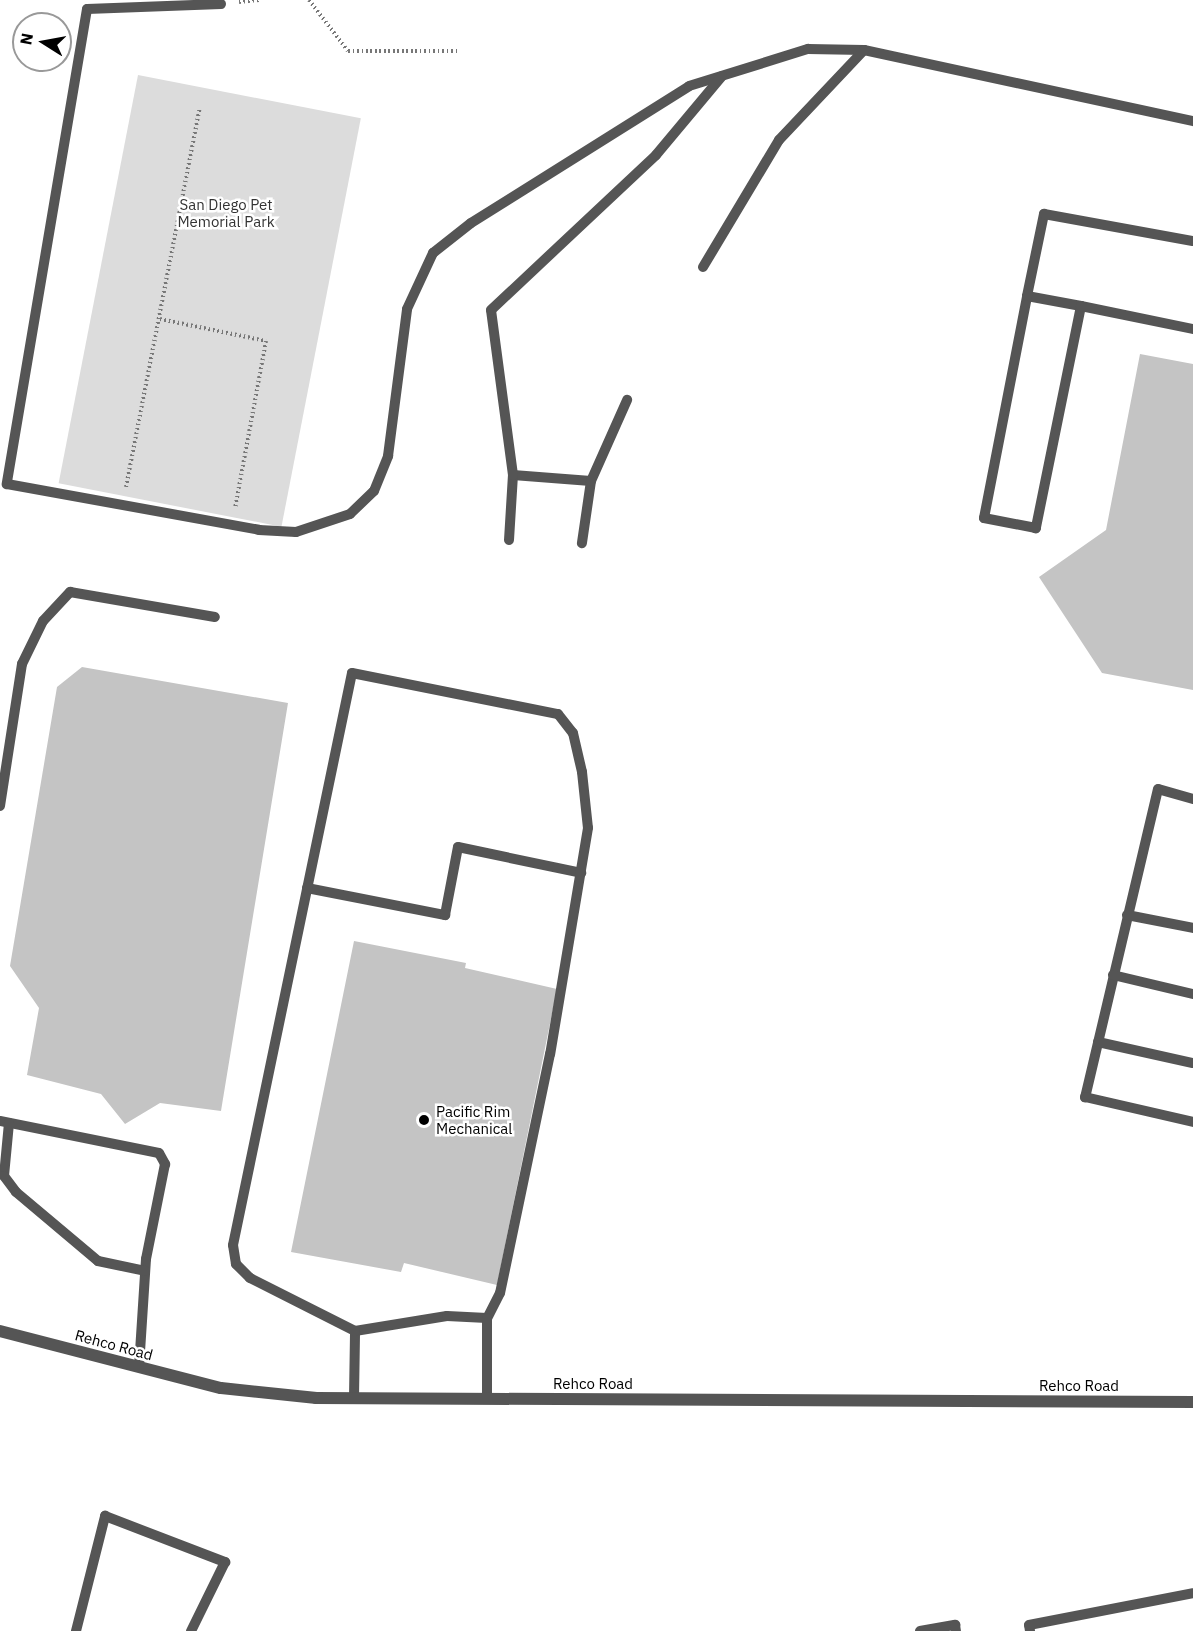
<!DOCTYPE html>
<style>
body{margin:0}
#map{position:relative;width:1193px;height:1631px;overflow:hidden;background:#fff;font-family:"IBM Plex Sans",sans-serif}
div>[style]{position:absolute}
.green>*{inset:0;background:#dcdcdc;transform-origin:0 0}
.building>*{inset:0;background:#c4c4c4}
.path>*{height:4px;margin-top:-2px;transform-origin:0;background:repeating-linear-gradient(90deg,#777 0 1.5px,transparent 0 4.5px)}
.lane>*{height:10px;margin:-5px;padding:0 5px;transform-origin:5px;border-radius:5px;background:#555}
.street>*{height:12px;margin:-6px;padding:0 6px;transform-origin:6px;border-radius:6px;background:#555}
.dots>*{width:16px;height:16px;translate:-50% -50%;box-sizing:border-box;border:3px solid #fff;border-radius:50%}
span{translate:-50% -50%;white-space:nowrap;text-align:center;line-height:1.15;-webkit-text-stroke:5px #fff;paint-order:stroke}
.park-label{font-size:15px;color:#333}
.poi-label{font-size:15px;color:#000}
.left{translate:0 -50%;text-align:left}
.street-label{font-size:15px;color:#000}
.north{position:absolute;left:12px;top:12px;width:60px;height:60px;box-sizing:border-box;background:#fff;border:2px solid #999;border-radius:50%;rotate:281deg;font-size:16px;font-weight:700;line-height:24px;text-align:center;color:#000}
.north::after{content:'';display:block;margin:auto;width:21px;height:27px;background:#000;clip-path:polygon(50% 0,100% 100%,50% 72%,0 100%)}
</style>
<div id="map">
<div class="green">
<i style="left:138px;top:75px;width:227px;height:416px;rotate:11deg"></i>
</div>
<div class="building">
<i style="clip-path:polygon(1140px 354px,1193px 364px,1193px 690px,1102px 673px,1039px 577px,1106px 530px)"></i>
<i style="clip-path:polygon(82px 667px,288px 703px,221px 1111px,160px 1103px,125px 1124px,101px 1094px,27px 1075px,39px 1008px,10px 966px,57px 687px)"></i>
<i style="clip-path:polygon(354px 941px,466px 963px,465px 968px,557px 989px,497px 1285px,404px 1263px,401px 1272px,291px 1252px)"></i>
</div>
<div class="path">
<i style="left:309px;top:0;width:64px;rotate:52.6deg"></i>
<i style="left:348px;top:51px;width:110px"></i>
<i style="left:239px;top:2px;width:20px;rotate:-6deg"></i>
<i style="left:160px;top:319px;width:108px;rotate:11.7deg"></i>
<i style="left:266px;top:341px;width:170px;rotate:100.5deg"></i>
<i style="left:126px;top:487px;width:386px;rotate:-79deg"></i>
</div>
<div class="lane">
<i style="left:221px;top:4px;width:134px;rotate:177.9deg"></i>
<i style="left:87px;top:9px;width:482px;rotate:99.6deg"></i>
<i style="left:7px;top:484px;width:256px;rotate:10.3deg"></i>
<i style="left:259px;top:530px;width:37px;rotate:3deg"></i>
<i style="left:296px;top:532px;width:57px;rotate:-18.4deg"></i>
<i style="left:350px;top:514px;width:33px;rotate:-44deg"></i>
<i style="left:374px;top:491px;width:38px;rotate:-68deg"></i>
<i style="left:388px;top:456px;width:148px;rotate:-82.6deg"></i>
<i style="left:407px;top:309px;width:62px;rotate:-65.1deg"></i>
<i style="left:433px;top:253px;width:48px;rotate:-38.3deg"></i>
<i style="left:471px;top:223px;width:257px;rotate:-32.1deg"></i>
<i style="left:689px;top:86px;width:125px;rotate:-17.3deg"></i>
<i style="left:808px;top:49px;width:56px;rotate:1deg"></i>
<i style="left:864px;top:50px;width:337px;rotate:12.2deg"></i>
<i style="left:703px;top:267px;width:148px;rotate:-59.1deg"></i>
<i style="left:779px;top:140px;width:124px;rotate:-46.6deg"></i>
<i style="left:1027px;top:296px;width:55px;rotate:10.5deg"></i>
<i style="left:1081px;top:306px;width:227px;rotate:101.5deg"></i>
<i style="left:1036px;top:528px;width:53px;rotate:-169.1deg"></i>
<i style="left:984px;top:518px;width:226px;rotate:-79deg"></i>
<i style="left:1027px;top:296px;width:84px;rotate:-78.3deg"></i>
<i style="left:1044px;top:214px;width:151px;rotate:10.3deg"></i>
<i style="left:1081px;top:306px;width:114px;rotate:11.6deg"></i>
<i style="left:513px;top:475px;width:78px;rotate:4.4deg"></i>
<i style="left:591px;top:481px;width:63px;rotate:98.3deg"></i>
<i style="left:591px;top:481px;width:89px;rotate:-66deg"></i>
<i style="left:509px;top:540px;width:65px;rotate:-86.5deg"></i>
<i style="left:513px;top:475px;width:166px;rotate:-97.6deg"></i>
<i style="left:491px;top:310px;width:226px;rotate:-43.2deg"></i>
<i style="left:656px;top:155px;width:103px;rotate:-50.1deg"></i>
<i style="left:1193px;top:799px;width:36px;rotate:-164deg"></i>
<i style="left:1158px;top:789px;width:317px;rotate:103.3deg"></i>
<i style="left:1085px;top:1097px;width:111px;rotate:13deg"></i>
<i style="left:0;top:806px;width:144px;rotate:-81.2deg"></i>
<i style="left:22px;top:664px;width:48px;rotate:-64deg"></i>
<i style="left:43px;top:621px;width:40px;rotate:-47deg"></i>
<i style="left:70px;top:592px;width:147px;rotate:9.8deg"></i>
<i style="left:307px;top:888px;width:141px;rotate:11.1deg"></i>
<i style="left:445px;top:915px;width:69px;rotate:-79.2deg"></i>
<i style="left:458px;top:847px;width:126px;rotate:11.9deg"></i>
<i style="left:1127px;top:915px;width:67px;rotate:11.1deg"></i>
<i style="left:1113px;top:975px;width:82px;rotate:13.4deg"></i>
<i style="left:1098px;top:1042px;width:97px;rotate:12.5deg"></i>
<i style="left:0;top:1121px;width:162px;rotate:11.4deg"></i>
<i style="left:159px;top:1153px;width:13px;rotate:61deg"></i>
<i style="left:165px;top:1164px;width:97px;rotate:101.3deg"></i>
<i style="left:146px;top:1259px;width:108px;rotate:93.7deg"></i>
<i style="left:9px;top:1123px;width:53px;rotate:95.4deg"></i>
<i style="left:4px;top:1176px;width:20px;rotate:53deg"></i>
<i style="left:16px;top:1192px;width:107px;rotate:40.1deg"></i>
<i style="left:98px;top:1261px;width:48px;rotate:12deg"></i>
<i style="left:355px;top:1331px;width:93px;rotate:-9.3deg"></i>
<i style="left:447px;top:1316px;width:40px;rotate:2.9deg"></i>
<i style="left:354px;top:1398px;width:67px;rotate:-89.1deg"></i>
<i style="left:355px;top:1331px;width:118px;rotate:-153.2deg"></i>
<i style="left:250px;top:1278px;width:20px;rotate:-135deg"></i>
<i style="left:236px;top:1264px;width:19px;rotate:-99deg"></i>
<i style="left:233px;top:1245px;width:584px;rotate:-78.25deg"></i>
<i style="left:352px;top:673px;width:210px;rotate:11.3deg"></i>
<i style="left:558px;top:714px;width:24px;rotate:52deg"></i>
<i style="left:573px;top:733px;width:40px;rotate:77deg"></i>
<i style="left:582px;top:772px;width:56px;rotate:83.9deg"></i>
<i style="left:588px;top:828px;width:229px;rotate:99.5deg"></i>
<i style="left:550px;top:1054px;width:244px;rotate:101.8deg"></i>
<i style="left:500px;top:1293px;width:28px;rotate:117deg"></i>
<i style="left:487px;top:1318px;width:80px;rotate:90deg"></i>
<i style="left:76px;top:1631px;width:119px;rotate:-75.8deg"></i>
<i style="left:105px;top:1516px;width:129px;rotate:21deg"></i>
<i style="left:225px;top:1562px;width:77px;rotate:116.2deg"></i>
<i style="left:920px;top:1631px;width:36px;rotate:-10deg"></i>
<i style="left:955px;top:1625px;width:6px;rotate:81deg"></i>
<i style="left:1030px;top:1631px;width:6px;rotate:-99deg"></i>
<i style="left:1029px;top:1625px;width:167px;rotate:-11deg"></i>
</div>
<div class="street">
<i style="left:0;top:1331px;width:228px;rotate:14.5deg"></i>
<i style="left:221px;top:1388px;width:96px;rotate:6deg"></i>
<i style="left:316px;top:1398px;width:877px;rotate:0.26deg"></i>
</div>
<div class="dots">
<i style="left:424px;top:1120px;background:#000"></i>
</div>
<div class="park-label">
<span style="left:226px;top:213px">San Diego Pet<br>Memorial Park</span>
</div>
<div class="poi-label">
<span class="left" style="left:436px;top:1120px">Pacific Rim<br>Mechanical</span>
</div>
<div class="street-label">
<span style="left:114px;top:1345px;rotate:15deg">Rehco Road</span>
<span style="left:593px;top:1384px">Rehco Road</span>
<span style="left:1079px;top:1386px">Rehco Road</span>
</div>
<div class="north">N</div>
</div>
